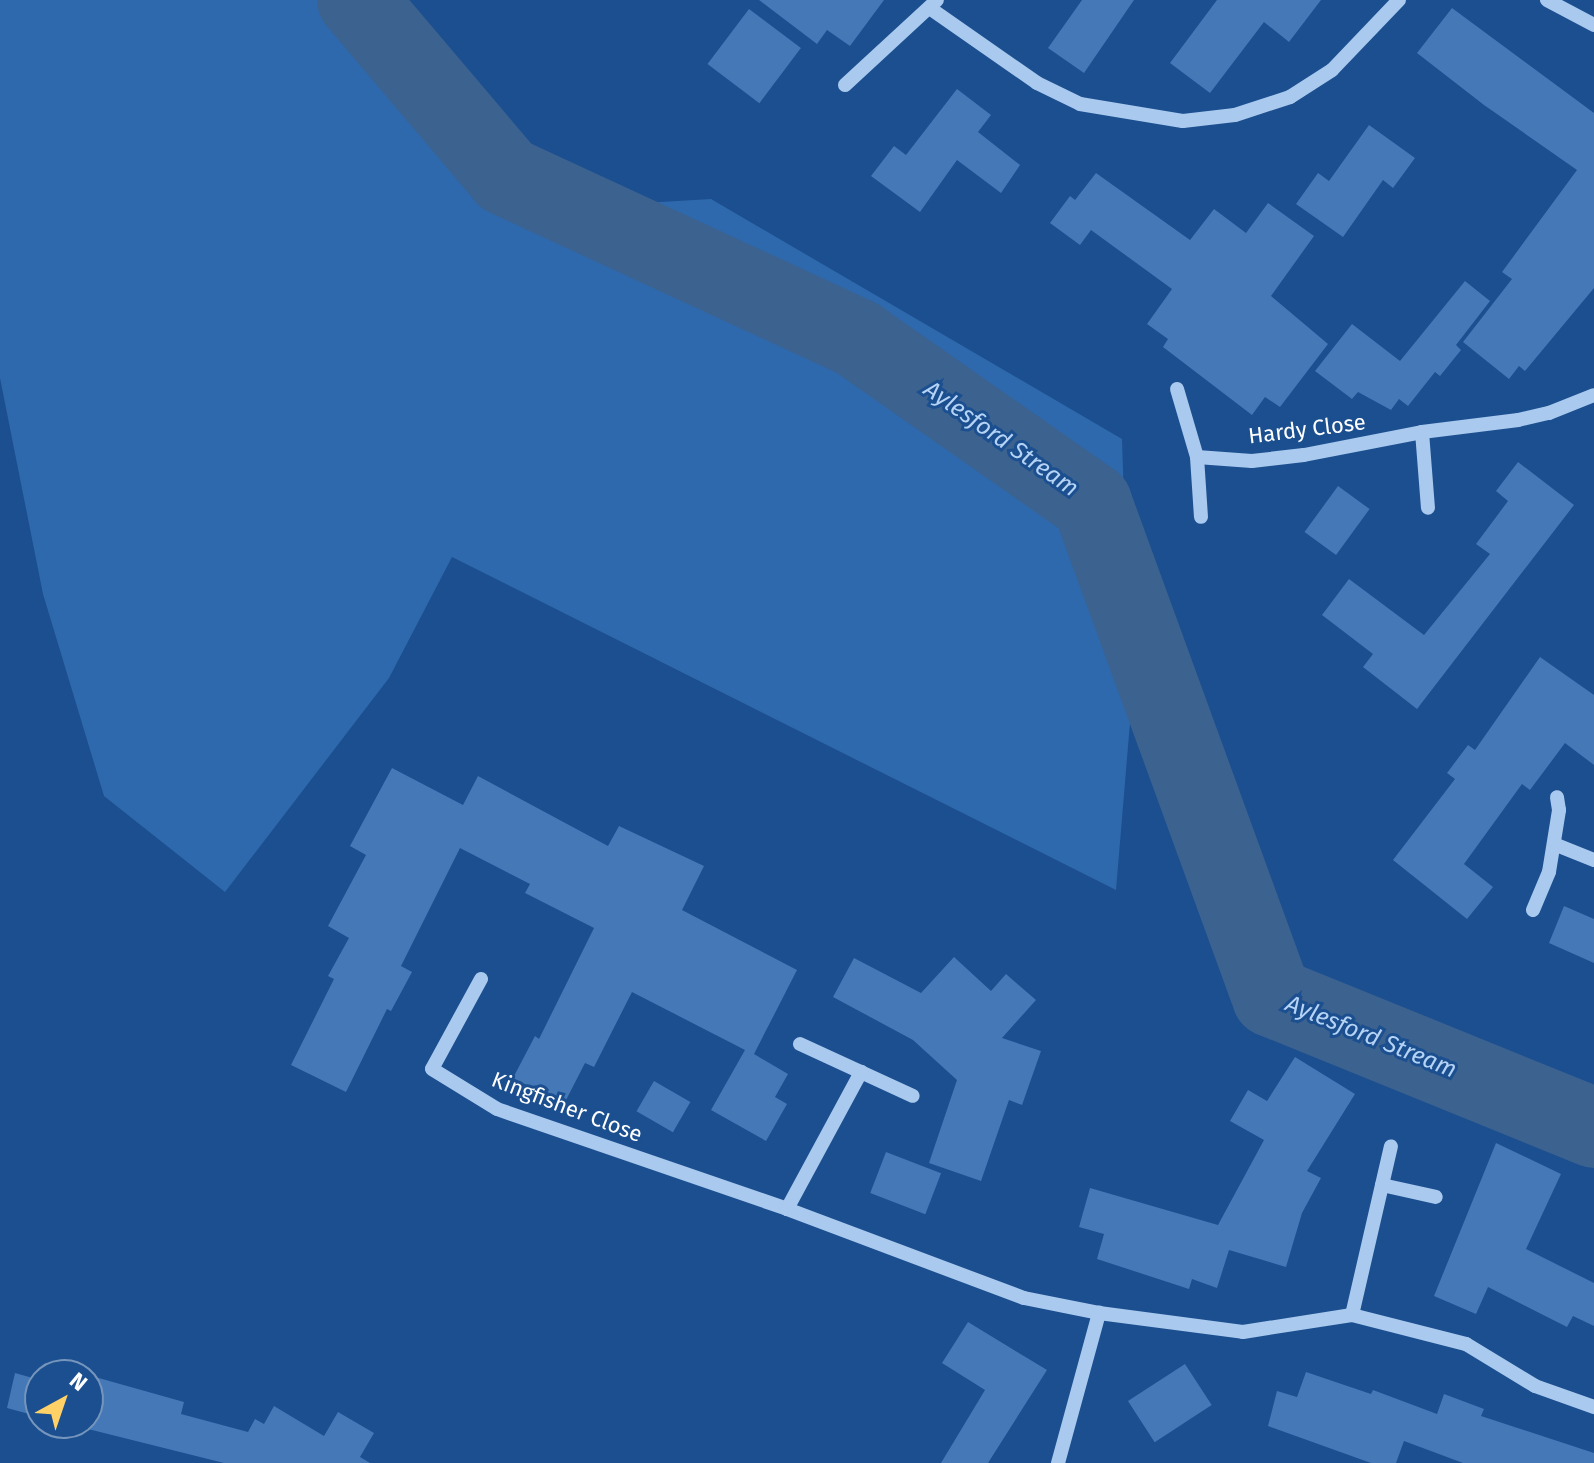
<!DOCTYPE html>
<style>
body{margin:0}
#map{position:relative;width:1594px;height:1463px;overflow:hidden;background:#1b4f8f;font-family:"Fira Sans",sans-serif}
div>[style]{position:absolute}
.green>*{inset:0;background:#2e69ad}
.river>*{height:80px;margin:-40px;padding:0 40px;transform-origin:40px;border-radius:40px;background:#3c6290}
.building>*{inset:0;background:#4478b7;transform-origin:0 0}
.minor>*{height:14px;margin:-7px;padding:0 7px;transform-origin:7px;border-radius:7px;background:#a9c9ee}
span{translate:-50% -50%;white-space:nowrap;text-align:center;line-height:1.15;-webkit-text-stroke:6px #1b4f8f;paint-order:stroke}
.street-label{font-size:22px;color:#fff}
.water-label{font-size:24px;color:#b5d3f5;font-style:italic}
.north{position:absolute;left:24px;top:1359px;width:80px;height:80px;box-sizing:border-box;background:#1b4f8f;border:2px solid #7695bc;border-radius:50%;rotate:40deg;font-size:22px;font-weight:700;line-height:32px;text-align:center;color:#fff}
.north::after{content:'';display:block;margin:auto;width:28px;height:36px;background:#ffd166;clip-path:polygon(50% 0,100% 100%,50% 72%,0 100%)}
</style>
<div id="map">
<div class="green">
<i style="clip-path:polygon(0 0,387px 0,510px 211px,711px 199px,1122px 439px,1131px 711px,1116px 890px,452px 557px,389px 678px,225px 892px,104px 796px,43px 594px,0 378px)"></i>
</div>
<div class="river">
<i style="left:357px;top:0;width:231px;rotate:49.7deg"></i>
<i style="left:506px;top:176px;width:388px;rotate:24.8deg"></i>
<i style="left:858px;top:339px;width:286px;rotate:35deg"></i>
<i style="left:1092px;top:503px;width:526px;rotate:69.98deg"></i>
<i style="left:1272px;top:997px;width:348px;rotate:22.1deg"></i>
</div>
<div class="building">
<i style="clip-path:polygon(759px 0,884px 0,850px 46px,827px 30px,817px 44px)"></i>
<i style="clip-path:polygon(1082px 0,1134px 0,1084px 73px,1048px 48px)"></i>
<i style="clip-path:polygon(1217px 0,1321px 0,1289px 42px,1264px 22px,1210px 93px,1170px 63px)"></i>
<i style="clip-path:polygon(1452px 8px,1594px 113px,1594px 288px,1525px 371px,1519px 366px,1509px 379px,1463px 342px,1512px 279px,1502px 272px,1577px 170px,1484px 105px,1417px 53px)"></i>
<i style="left:749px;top:9px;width:65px;height:69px;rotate:37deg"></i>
<i style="clip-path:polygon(957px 89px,991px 115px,978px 132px,1020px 165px,1001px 193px,957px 160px,920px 212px,871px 176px,894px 146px,906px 155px)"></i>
<i style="clip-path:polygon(1369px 125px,1415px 158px,1393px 188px,1383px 180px,1343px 237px,1296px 204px,1318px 173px,1329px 181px)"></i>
<i style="clip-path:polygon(1096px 173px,1190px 240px,1214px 209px,1246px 233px,1268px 203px,1314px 236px,1271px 296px,1328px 344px,1280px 407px,1265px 397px,1252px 415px,1163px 347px,1168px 339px,1147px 324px,1172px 289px,1091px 230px,1080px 245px,1050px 223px,1070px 196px,1075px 200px)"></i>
<i style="clip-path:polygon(1465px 281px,1490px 301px,1456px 345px,1461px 350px,1440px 376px,1435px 372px,1408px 406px,1399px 399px,1391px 410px,1358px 392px,1352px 399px,1315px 371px,1352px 324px,1400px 361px)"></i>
<i style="clip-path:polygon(1518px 462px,1574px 505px,1417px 709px,1363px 667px,1373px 654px,1322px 615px,1349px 579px,1424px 635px,1490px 554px,1476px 544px,1508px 501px,1496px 491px)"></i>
<i style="left:1338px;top:486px;width:39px;height:57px;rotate:36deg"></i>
<i style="clip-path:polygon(1540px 657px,1594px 695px,1594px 765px,1565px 743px,1530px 790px,1522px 784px,1464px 864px,1493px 887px,1467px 919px,1393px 860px,1455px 779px,1447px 773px,1468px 745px,1475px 750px)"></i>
<i style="clip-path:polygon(392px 768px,463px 805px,478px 776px,608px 846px,619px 826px,704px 866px,682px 910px,797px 970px,754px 1054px,788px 1074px,775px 1097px,787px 1104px,766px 1141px,711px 1110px,745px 1050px,632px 992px,594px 1067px,585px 1063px,564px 1104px,513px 1078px,535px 1036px,539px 1039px,594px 928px,525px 893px,530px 884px,460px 848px,401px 966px,412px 972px,391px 1011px,387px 1009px,346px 1092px,291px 1065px,334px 979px,328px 976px,349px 938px,328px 926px,366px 855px,350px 846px)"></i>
<i style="clip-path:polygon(1564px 906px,1594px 919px,1594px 963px,1549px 943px)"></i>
<i style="clip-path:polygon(954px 957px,991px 991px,1006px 974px,1036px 1000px,1002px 1038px,1041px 1051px,1022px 1105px,1009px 1100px,981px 1181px,929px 1163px,957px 1080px,913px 1040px,833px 997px,854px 958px,921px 993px)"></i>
<i style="clip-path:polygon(1295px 1057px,1355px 1094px,1307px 1171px,1321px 1178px,1302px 1213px,1286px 1267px,1229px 1250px,1217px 1288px,1192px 1279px,1189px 1289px,1097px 1259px,1104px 1234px,1079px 1227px,1090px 1188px,1218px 1225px,1264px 1140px,1230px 1121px,1248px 1090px,1267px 1101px)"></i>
<i style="left:654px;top:1081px;width:42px;height:35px;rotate:30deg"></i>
<i style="clip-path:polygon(1496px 1143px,1561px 1174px,1526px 1249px,1594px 1283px,1594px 1326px,1573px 1316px,1567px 1327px,1488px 1287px,1476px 1314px,1434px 1296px)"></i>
<i style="left:886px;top:1152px;width:59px;height:44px;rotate:21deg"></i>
<i style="clip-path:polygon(968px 1322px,1047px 1370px,988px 1463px,941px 1463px,985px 1390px,942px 1363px)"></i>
<i style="clip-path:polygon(45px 1363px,76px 1372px,88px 1375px,42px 1375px)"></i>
<i style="left:1185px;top:1364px;width:49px;height:68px;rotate:57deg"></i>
<i style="clip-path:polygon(1306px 1372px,1371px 1394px,1373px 1390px,1437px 1414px,1444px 1394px,1484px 1409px,1481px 1416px,1594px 1453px,1594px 1463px,1463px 1463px,1404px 1441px,1396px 1463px,1371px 1463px,1268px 1426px,1277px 1391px,1297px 1397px)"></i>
<i style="clip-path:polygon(15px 1373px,40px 1380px,40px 1417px,7px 1408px)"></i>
<i style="clip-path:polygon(88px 1375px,184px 1402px,181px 1414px,248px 1432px,255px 1419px,264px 1424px,274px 1406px,324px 1436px,338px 1412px,374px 1433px,360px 1457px,370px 1463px,224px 1463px,64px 1423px,88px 1423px)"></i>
</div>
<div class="minor">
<i style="left:1547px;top:0;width:53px;rotate:28deg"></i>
<i style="left:931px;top:9px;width:129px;rotate:34.9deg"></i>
<i style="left:1037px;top:83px;width:48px;rotate:26deg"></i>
<i style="left:1080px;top:104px;width:104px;rotate:9.4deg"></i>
<i style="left:1183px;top:121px;width:52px;rotate:-6.6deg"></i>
<i style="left:1235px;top:115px;width:58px;rotate:-18.1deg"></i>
<i style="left:1290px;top:97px;width:50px;rotate:-32.7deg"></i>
<i style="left:1332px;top:70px;width:97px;rotate:-46.3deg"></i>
<i style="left:845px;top:85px;width:125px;rotate:-42.7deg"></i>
<i style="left:1177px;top:389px;width:71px;rotate:73.6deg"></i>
<i style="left:1197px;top:457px;width:60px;rotate:86.2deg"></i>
<i style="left:1422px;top:432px;width:76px;rotate:85.5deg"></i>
<i style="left:1197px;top:457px;width:55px;rotate:4.2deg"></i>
<i style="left:1252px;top:461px;width:52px;rotate:-6.6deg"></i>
<i style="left:1304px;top:455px;width:120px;rotate:-11deg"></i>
<i style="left:1422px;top:432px;width:97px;rotate:-7.1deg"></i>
<i style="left:1518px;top:420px;width:32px;rotate:-13deg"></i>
<i style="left:1549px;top:413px;width:48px;rotate:-21.8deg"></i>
<i style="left:1554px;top:844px;width:43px;rotate:21.8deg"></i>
<i style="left:1533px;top:910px;width:41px;rotate:-67.2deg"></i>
<i style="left:1549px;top:872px;width:63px;rotate:-80.8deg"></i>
<i style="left:1559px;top:810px;width:13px;rotate:-99deg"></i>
<i style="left:481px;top:979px;width:102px;rotate:118.6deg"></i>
<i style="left:432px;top:1069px;width:76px;rotate:31.6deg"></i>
<i style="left:497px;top:1109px;width:307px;rotate:19deg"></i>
<i style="left:787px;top:1209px;width:253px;rotate:20.6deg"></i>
<i style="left:1024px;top:1298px;width:76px;rotate:11.3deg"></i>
<i style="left:1099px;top:1313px;width:145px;rotate:7.5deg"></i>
<i style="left:1243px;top:1332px;width:110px;rotate:-8.9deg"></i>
<i style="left:1352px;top:1315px;width:118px;rotate:14.3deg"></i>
<i style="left:1466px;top:1344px;width:81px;rotate:31.3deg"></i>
<i style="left:1535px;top:1386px;width:63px;rotate:19.6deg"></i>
<i style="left:800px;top:1044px;width:124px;rotate:24.7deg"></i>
<i style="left:1382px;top:1185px;width:55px;rotate:12.5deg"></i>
<i style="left:787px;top:1209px;width:156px;rotate:-61.6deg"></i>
<i style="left:1352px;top:1315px;width:173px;rotate:-77deg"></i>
<i style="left:1058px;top:1463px;width:156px;rotate:-74.7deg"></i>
</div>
<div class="street-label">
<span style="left:1307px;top:429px;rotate:-7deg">Hardy Close</span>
<span style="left:567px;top:1107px;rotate:21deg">Kingfisher Close</span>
</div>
<div class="water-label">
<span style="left:1001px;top:439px;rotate:35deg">Aylesford Stream</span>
<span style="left:1371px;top:1037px;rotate:22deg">Aylesford Stream</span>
</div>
<div class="north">N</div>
</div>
